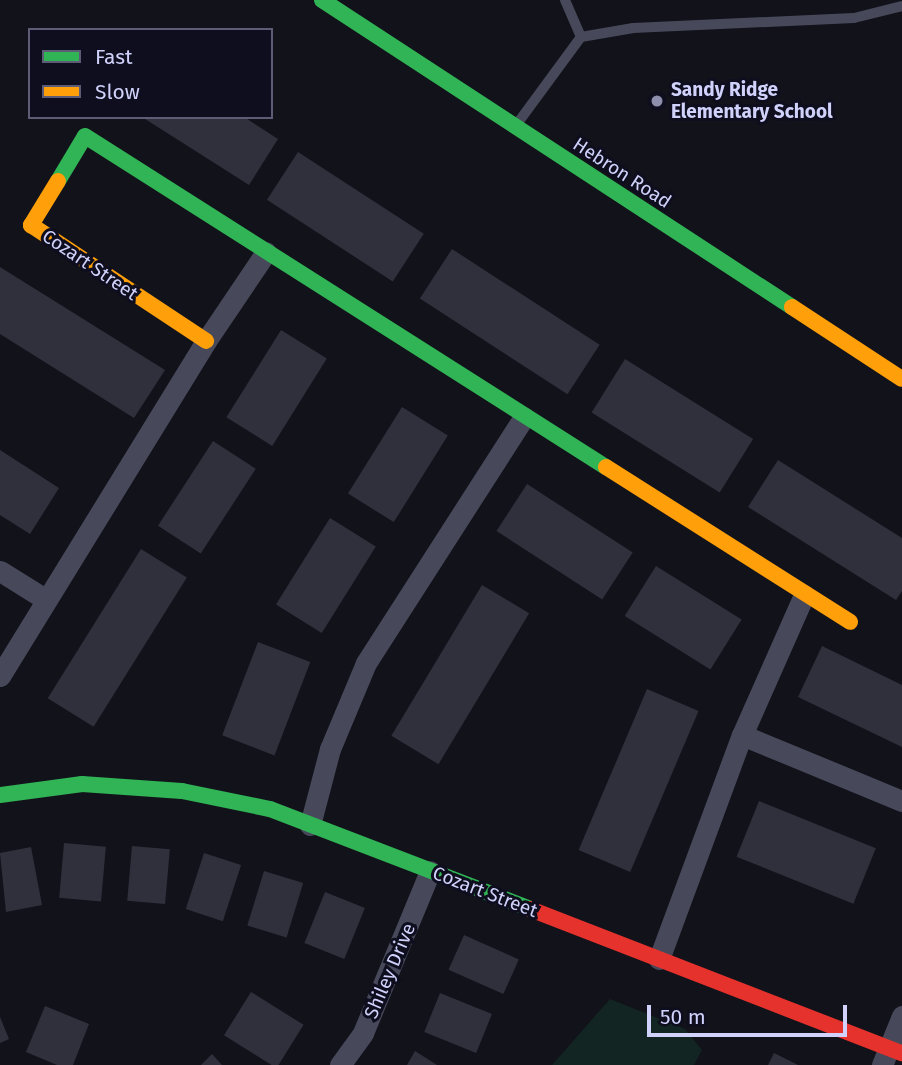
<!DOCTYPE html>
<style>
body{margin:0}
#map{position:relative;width:902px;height:1065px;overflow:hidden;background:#12121a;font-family:"Fira Sans",sans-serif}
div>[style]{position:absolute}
.green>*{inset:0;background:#122522}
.building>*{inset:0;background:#30303d;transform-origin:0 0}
.lane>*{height:10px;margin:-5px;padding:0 5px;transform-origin:5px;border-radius:5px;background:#47495b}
.street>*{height:21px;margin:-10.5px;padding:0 10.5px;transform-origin:10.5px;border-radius:10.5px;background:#47495b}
.fast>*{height:16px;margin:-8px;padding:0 8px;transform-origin:8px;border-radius:8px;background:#30b455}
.slow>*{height:16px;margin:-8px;padding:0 8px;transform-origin:8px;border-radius:8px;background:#ff9f0a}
.jam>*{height:16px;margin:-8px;padding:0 8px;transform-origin:8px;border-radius:8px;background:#e5322d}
.dots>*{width:19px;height:19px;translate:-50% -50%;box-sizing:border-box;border:4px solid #0e0e1e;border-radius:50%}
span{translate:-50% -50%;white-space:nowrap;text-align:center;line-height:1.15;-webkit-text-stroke:6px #0e0e1e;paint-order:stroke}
.poi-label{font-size:19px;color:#d0d2fb;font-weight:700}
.left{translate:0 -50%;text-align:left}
.street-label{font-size:19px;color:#d0d2fb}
.legend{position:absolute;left:28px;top:28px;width:245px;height:91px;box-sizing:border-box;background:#0e0e1e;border:2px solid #5c5c76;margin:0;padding:9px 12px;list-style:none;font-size:21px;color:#d0d2fb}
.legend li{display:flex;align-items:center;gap:14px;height:35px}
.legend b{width:35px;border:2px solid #5c5c76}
.scale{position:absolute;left:647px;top:1005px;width:200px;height:32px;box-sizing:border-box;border:4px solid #d0d2fb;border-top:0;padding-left:9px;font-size:21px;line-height:24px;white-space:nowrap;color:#d0d2fb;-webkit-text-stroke:5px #0e0e1e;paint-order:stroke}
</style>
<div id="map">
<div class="green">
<i style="clip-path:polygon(610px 999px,685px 1029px,702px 1050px,694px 1065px,552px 1065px)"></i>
</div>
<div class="building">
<i style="clip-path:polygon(142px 117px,244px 117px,278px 139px,249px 185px)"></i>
<i style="left:298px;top:152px;width:150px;height:57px;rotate:33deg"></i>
<i style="left:452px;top:249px;width:176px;height:59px;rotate:33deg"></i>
<i style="clip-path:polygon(0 267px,165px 370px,134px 418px,0 334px)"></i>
<i style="left:281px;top:330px;width:54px;height:103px;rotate:32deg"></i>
<i style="left:625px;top:359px;width:151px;height:63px;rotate:32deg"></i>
<i style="left:402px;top:407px;width:54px;height:102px;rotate:32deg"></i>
<i style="left:213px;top:441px;width:51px;height:101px;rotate:33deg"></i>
<i style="clip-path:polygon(0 450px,59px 488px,30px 534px,0 515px)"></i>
<i style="clip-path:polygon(778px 460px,902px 538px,902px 591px,896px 600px,748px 507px)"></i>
<i style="left:527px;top:484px;width:126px;height:56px;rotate:33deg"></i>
<i style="left:330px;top:518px;width:54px;height:102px;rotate:32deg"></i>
<i style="left:141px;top:549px;width:54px;height:176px;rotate:32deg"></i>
<i style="left:656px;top:566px;width:101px;height:59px;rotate:32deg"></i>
<i style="left:482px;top:585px;width:55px;height:176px;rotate:31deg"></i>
<i style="left:258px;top:642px;width:56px;height:100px;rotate:21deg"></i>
<i style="clip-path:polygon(822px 646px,902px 685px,902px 747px,798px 697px)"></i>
<i style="left:647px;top:689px;width:56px;height:175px;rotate:23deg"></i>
<i style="left:759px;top:801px;width:126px;height:60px;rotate:22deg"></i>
<i style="left:64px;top:843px;width:42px;height:55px;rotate:5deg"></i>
<i style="left:132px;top:846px;width:38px;height:55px;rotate:5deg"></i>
<i style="clip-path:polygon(31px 847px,42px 905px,6px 912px,0 853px)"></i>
<i style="left:204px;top:853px;width:39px;height:59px;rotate:18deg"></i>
<i style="left:264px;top:871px;width:41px;height:57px;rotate:17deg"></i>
<i style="left:325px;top:892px;width:43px;height:55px;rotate:22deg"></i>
<i style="left:464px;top:935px;width:60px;height:38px;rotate:24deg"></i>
<i style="left:251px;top:992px;width:62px;height:51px;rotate:32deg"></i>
<i style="left:440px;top:993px;width:56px;height:42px;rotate:22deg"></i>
<i style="clip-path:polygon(45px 1006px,89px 1024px,73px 1065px,57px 1065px,26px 1052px)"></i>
<i style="clip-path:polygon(0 1017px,9px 1039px,0 1043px)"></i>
<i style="clip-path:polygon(415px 1051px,437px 1065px,407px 1065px)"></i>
<i style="clip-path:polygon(774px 1053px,798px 1065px,768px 1065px)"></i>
<i style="clip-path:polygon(212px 1054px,222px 1065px,201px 1065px)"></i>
</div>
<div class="lane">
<i style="left:581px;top:37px;width:53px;rotate:-9.8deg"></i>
<i style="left:633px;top:28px;width:221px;rotate:-2.6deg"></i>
<i style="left:854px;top:18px;width:49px;rotate:-14deg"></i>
<i style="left:517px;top:124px;width:108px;rotate:-53.7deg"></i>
<i style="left:581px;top:37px;width:40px;rotate:-113.4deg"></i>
</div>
<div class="street">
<i style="left:0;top:571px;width:53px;rotate:31.9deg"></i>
<i style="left:0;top:676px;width:393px;rotate:-58.4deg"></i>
<i style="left:206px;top:341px;width:107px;rotate:-56deg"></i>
<i style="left:742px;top:735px;width:173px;rotate:22.4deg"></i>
<i style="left:310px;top:825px;width:79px;rotate:-75.3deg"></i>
<i style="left:330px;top:749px;width:93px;rotate:-67.3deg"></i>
<i style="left:366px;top:663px;width:292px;rotate:-57.3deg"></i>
<i style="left:659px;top:959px;width:239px;rotate:-69.7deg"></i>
<i style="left:742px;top:735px;width:153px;rotate:-66.1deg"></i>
<i style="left:340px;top:1065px;width:39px;rotate:-54deg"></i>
<i style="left:363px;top:1033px;width:175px;rotate:-67.5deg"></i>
<i style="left:882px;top:1065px;width:53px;rotate:-67.8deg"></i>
</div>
<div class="fast">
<i style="left:322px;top:0;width:561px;rotate:33.15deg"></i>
<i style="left:58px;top:181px;width:52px;rotate:-59deg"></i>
<i style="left:85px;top:136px;width:617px;rotate:32.43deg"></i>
<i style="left:0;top:795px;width:83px;rotate:-7.6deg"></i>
<i style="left:82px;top:784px;width:100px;rotate:4deg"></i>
<i style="left:182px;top:791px;width:90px;rotate:11.6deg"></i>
<i style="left:270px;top:809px;width:279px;rotate:21deg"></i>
</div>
<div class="slow">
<i style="left:58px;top:181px;width:52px;rotate:121.5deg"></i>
<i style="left:31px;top:225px;width:210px;rotate:33.5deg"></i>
<i style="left:792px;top:307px;width:131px;rotate:33.2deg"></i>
<i style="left:606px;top:467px;width:289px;rotate:32.4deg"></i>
</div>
<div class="jam">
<i style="left:530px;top:909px;width:399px;rotate:21.2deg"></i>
</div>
<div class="dots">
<i style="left:657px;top:101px;background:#8e8fac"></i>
</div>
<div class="poi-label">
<span class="left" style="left:671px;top:101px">Sandy Ridge<br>Elementary School</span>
</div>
<div class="street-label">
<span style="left:622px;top:173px;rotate:33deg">Hebron Road</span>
<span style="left:90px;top:265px;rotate:34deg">Cozart Street</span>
<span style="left:485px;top:892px;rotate:21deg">Cozart Street</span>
<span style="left:390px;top:971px;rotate:-67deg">Shiley Drive</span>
</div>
<ul class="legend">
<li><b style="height:9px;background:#30b455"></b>Fast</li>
<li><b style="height:9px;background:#ff9f0a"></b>Slow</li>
</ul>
<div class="scale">50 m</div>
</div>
